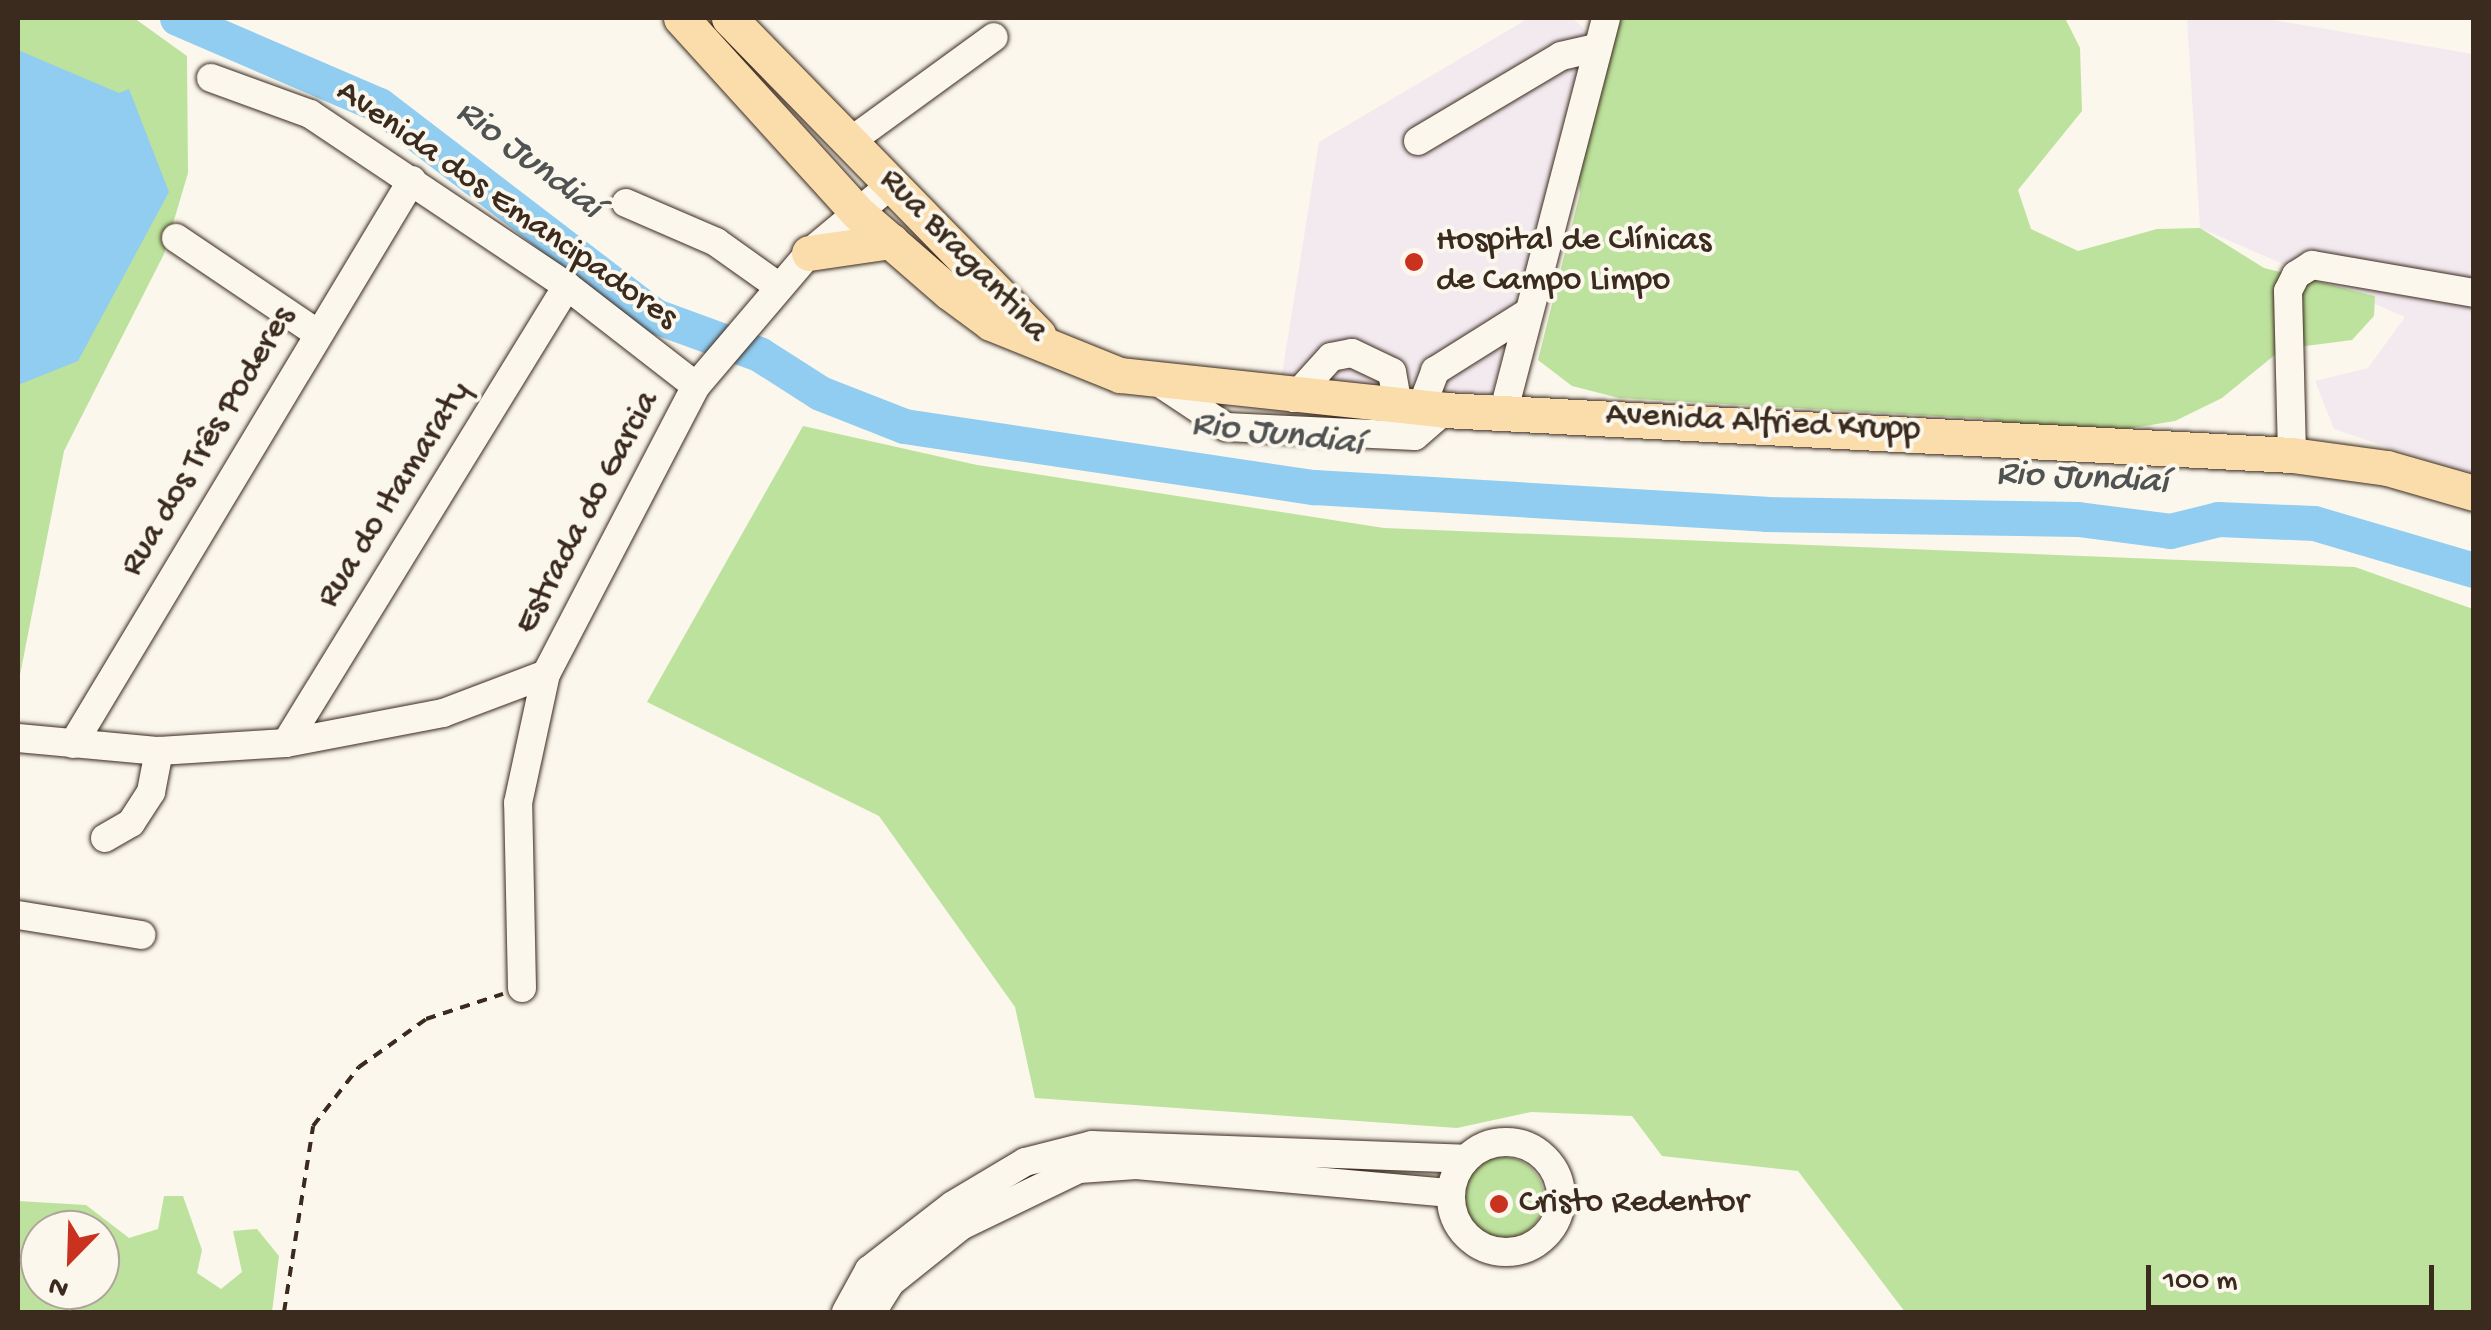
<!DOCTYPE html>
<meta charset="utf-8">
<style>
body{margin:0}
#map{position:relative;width:2491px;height:1330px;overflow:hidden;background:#fbf7ec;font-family:"Gochi Hand",sans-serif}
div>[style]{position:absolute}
.built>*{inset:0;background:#f3eaf0}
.green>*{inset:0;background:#bde29d}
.round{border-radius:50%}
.water>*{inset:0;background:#91cdf1}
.river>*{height:35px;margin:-17.5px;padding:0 17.5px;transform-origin:17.5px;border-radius:17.5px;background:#91cdf1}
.path>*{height:4px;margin-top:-2px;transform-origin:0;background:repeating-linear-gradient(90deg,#3b2a1e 0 10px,transparent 0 18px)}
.roads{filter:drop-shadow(0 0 2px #3b2a1e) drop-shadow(0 0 2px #3b2a1e)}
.minor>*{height:28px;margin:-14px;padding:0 14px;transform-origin:14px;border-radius:14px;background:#fbf7ec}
.minor>.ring{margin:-14px;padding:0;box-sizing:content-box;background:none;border:28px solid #fbf7ec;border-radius:50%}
.major>*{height:35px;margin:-17.5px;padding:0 17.5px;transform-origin:17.5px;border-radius:17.5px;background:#faddab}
.dots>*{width:28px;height:28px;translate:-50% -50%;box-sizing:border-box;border:5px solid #fbf7ec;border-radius:50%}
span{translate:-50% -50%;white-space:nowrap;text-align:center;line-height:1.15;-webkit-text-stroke:8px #fbf7ec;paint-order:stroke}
.street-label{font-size:35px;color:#3b2a1e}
.poi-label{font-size:35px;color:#3b2a1e}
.left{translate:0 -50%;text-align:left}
.water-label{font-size:38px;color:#505353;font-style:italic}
.frame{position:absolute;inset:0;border:20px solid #3b2a1e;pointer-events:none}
.north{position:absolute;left:20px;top:1210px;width:100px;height:100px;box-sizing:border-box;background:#fbf7ec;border:2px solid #aea59a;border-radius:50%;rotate:203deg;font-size:28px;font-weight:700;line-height:40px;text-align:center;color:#3b2a1e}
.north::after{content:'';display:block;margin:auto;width:35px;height:45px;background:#c8321e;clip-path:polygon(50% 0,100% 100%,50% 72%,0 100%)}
.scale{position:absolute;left:2146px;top:1265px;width:288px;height:45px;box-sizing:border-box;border:5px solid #3b2a1e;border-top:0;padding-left:12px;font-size:30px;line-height:35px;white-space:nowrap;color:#3b2a1e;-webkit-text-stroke:8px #fbf7ec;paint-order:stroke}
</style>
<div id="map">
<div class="built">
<i style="clip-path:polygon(1529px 18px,1572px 18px,1590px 34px,1492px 394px,1281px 381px,1319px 142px)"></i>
<i style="clip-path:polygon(2187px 18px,2261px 18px,2473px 54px,2473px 476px,2334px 429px,2315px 381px,2368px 368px,2405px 317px,2200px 228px)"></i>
</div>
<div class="green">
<i style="clip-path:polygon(18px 18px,134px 18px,187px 56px,188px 173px,164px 254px,64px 451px,18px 685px)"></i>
<i style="clip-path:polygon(1607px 18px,2065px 18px,2080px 48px,2082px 111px,2018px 190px,2031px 229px,2078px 251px,2157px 229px,2200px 228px,2264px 268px,2375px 296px,2374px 316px,2352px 340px,2282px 349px,2222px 398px,2175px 421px,2078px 437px,1988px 419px,1619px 398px,1572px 386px,1538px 360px,1580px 193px,1574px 132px)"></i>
<i style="clip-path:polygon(803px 426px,977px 465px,1384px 528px,2355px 567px,2473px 609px,2473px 1312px,1905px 1312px,1798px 1171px,1662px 1156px,1632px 1116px,1531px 1112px,1457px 1128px,1035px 1098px,1015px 1007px,879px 816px,647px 702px)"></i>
<i class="round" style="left:1462px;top:1157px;width:82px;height:82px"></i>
<i style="clip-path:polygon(evenodd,164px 1196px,183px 1196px,202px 1250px,197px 1273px,221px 1289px,242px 1272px,233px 1231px,257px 1229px,279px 1256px,272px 1312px,18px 1312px,18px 1201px,86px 1205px,129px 1238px,158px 1229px,164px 1196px,100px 1230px,100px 1290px,40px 1290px,40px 1230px,100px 1230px)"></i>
</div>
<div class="water">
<i style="clip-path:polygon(18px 50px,119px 93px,129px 89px,169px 192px,78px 361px,18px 385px)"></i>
</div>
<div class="river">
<i style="left:177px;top:18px;width:220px;rotate:23.3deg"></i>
<i style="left:379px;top:105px;width:347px;rotate:37.4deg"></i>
<i style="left:655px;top:316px;width:111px;rotate:20.1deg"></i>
<i style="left:759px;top:354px;width:72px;rotate:32.6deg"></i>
<i style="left:820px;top:393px;width:90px;rotate:21.4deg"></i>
<i style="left:904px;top:426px;width:415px;rotate:8.5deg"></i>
<i style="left:1314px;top:487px;width:452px;rotate:3.4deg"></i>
<i style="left:1765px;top:514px;width:313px;rotate:0.9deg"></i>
<i style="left:2078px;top:519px;width:93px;rotate:7.4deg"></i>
<i style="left:2170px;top:531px;width:49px;rotate:-14deg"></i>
<i style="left:2218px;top:519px;width:96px;rotate:2.4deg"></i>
<i style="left:2314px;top:523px;width:167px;rotate:16.4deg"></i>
</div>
<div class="path">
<i style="left:284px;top:1312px;width:188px;rotate:-81.1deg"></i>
<i style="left:313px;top:1126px;width:75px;rotate:-52.1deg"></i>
<i style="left:359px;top:1067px;width:82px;rotate:-35.6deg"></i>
<i style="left:426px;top:1019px;width:81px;rotate:-18deg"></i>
</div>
<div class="roads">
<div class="minor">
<i style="left:211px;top:78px;width:105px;rotate:20deg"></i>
<i style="left:310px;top:114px;width:309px;rotate:33.8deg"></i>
<i style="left:567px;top:286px;width:163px;rotate:37.8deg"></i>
<i style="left:1418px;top:141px;width:166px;rotate:-30.7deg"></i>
<i style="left:1561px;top:56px;width:36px;rotate:-13deg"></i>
<i style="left:848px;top:143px;width:180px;rotate:-36deg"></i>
<i style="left:626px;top:203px;width:98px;rotate:23.4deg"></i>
<i style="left:716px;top:242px;width:77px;rotate:35.5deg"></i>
<i style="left:176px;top:238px;width:170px;rotate:34deg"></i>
<i style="left:1160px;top:383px;width:79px;rotate:33.7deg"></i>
<i style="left:1226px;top:427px;width:189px;rotate:2.7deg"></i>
<i style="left:1415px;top:436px;width:40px;rotate:-41deg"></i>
<i style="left:1294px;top:398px;width:55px;rotate:-47.9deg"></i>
<i style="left:1331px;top:357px;width:21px;rotate:-11deg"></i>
<i style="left:1352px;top:353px;width:44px;rotate:25.4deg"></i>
<i style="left:1392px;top:372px;width:35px;rotate:80deg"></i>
<i style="left:1421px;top:408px;width:40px;rotate:-69deg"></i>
<i style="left:1435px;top:371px;width:107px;rotate:-32.1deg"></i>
<i style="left:1504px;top:410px;width:405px;rotate:-75.4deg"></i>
<i style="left:2292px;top:455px;width:164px;rotate:-91.4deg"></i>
<i style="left:2288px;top:291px;width:18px;rotate:-63deg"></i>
<i style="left:2296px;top:275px;width:19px;rotate:-32deg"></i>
<i style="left:2312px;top:265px;width:164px;rotate:9.8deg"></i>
<i style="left:18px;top:738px;width:142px;rotate:5.3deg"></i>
<i style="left:159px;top:751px;width:127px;rotate:-3.6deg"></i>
<i style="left:286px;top:743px;width:160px;rotate:-10.8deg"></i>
<i style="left:443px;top:713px;width:110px;rotate:-20.7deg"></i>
<i style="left:286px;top:743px;width:536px;rotate:-58.41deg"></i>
<i style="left:73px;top:744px;width:658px;rotate:-58.99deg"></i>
<i style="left:105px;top:838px;width:30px;rotate:-30deg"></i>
<i style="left:131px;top:823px;width:37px;rotate:-57deg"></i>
<i style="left:151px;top:792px;width:42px;rotate:-79deg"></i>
<i style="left:18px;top:915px;width:125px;rotate:9.2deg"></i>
<i style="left:522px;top:988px;width:185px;rotate:-91.2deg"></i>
<i style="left:518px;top:803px;width:132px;rotate:-77.8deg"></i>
<i style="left:546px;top:674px;width:325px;rotate:-62.5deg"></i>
<i style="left:696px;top:386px;width:175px;rotate:-49.6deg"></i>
<i style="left:809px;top:253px;width:109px;rotate:-39.8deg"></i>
<i class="ring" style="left:1451px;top:1142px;width:82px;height:82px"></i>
<i style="left:846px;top:1312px;width:48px;rotate:-61.3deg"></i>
<i style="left:869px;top:1270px;width:106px;rotate:-37.7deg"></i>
<i style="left:953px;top:1205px;width:84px;rotate:-30.8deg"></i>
<i style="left:1025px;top:1162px;width:69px;rotate:-14.2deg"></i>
<i style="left:1092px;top:1145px;width:373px;rotate:2.1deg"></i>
<i style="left:872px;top:1312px;width:36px;rotate:-58deg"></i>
<i style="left:891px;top:1282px;width:90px;rotate:-38.7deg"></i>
<i style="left:961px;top:1226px;width:131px;rotate:-25.8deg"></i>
<i style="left:1079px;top:1169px;width:57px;rotate:-4deg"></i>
<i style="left:1136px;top:1165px;width:316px;rotate:5.1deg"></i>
</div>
<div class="major">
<i style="left:681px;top:18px;width:263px;rotate:47.8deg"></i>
<i style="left:858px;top:213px;width:121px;rotate:41deg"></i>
<i style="left:949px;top:292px;width:52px;rotate:36.4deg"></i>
<i style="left:991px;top:323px;width:139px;rotate:22deg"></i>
<i style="left:1120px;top:375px;width:327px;rotate:6.1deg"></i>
<i style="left:1445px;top:410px;width:848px;rotate:3.04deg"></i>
<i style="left:2292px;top:455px;width:96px;rotate:7.8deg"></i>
<i style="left:2387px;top:468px;width:91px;rotate:16deg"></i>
<i style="left:729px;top:18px;width:443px;rotate:45.7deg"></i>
<i style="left:809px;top:253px;width:83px;rotate:-8.3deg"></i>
</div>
</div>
<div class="dots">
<i style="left:1414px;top:262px;background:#c8321e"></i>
<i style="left:1499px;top:1204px;background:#c8321e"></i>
</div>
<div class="street-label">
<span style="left:506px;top:206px;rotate:35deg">Avenida dos Emancipadores</span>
<span style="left:963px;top:256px;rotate:46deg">Rua Bragantina</span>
<span style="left:1763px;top:424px;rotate:3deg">Avenida Alfried Krupp</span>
<span style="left:209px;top:442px;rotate:-59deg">Rua dos Três Poderes</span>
<span style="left:395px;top:495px;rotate:-58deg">Rua do Itamaraty</span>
<span style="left:588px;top:513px;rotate:-62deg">Estrada do Garcia</span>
</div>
<div class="poi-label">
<span class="left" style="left:1436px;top:262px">Hospital de Clínicas<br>de Campo Limpo</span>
<span class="left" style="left:1519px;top:1204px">Cristo Redentor</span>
</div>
<div class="water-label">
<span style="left:528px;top:161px;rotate:37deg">Rio Jundiaí</span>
<span style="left:1277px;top:436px;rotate:7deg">Rio Jundiaí</span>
<span style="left:2082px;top:480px;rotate:3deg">Rio Jundiaí</span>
</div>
<div class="frame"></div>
<div class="north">N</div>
<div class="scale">100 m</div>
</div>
